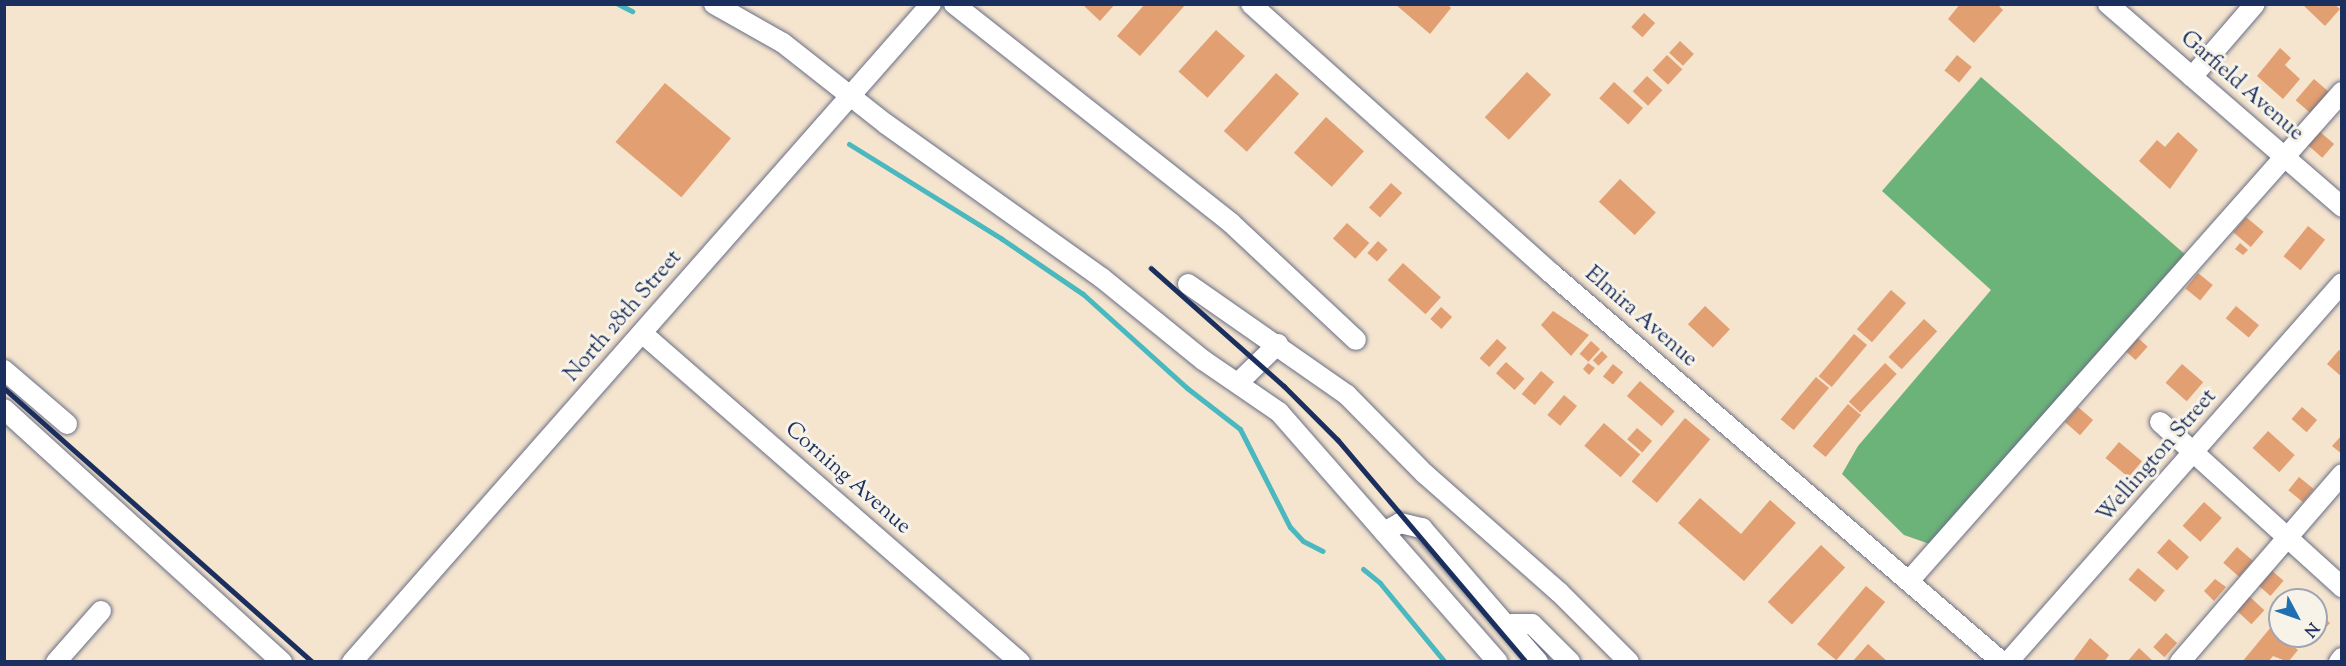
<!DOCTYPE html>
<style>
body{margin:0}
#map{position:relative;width:2346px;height:666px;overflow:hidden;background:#f5e4ce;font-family:"Sorts Mill Goudy",serif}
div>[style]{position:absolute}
.forest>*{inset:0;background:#6cb379}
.stream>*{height:5px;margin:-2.5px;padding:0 2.5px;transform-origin:2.5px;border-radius:2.5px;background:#49b8bf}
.building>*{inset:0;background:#e29f72;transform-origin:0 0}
.roads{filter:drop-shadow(0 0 2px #676e85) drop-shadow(0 0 2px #676e85)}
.minor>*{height:20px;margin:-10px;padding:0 10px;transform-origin:10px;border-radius:10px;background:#fff}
.rail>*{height:4.5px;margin:-2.25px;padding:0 2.25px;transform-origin:2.25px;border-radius:2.25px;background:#1b2f5e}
span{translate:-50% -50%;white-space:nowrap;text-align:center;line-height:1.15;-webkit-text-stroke:6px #f7f3e8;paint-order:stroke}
.street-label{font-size:22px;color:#1b2f5e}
.frame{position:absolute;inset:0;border:6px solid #1b2f5e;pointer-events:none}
.north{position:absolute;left:2268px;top:588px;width:60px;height:60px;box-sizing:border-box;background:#f7f3e8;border:2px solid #9fa5b1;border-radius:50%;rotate:131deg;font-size:16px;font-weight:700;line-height:24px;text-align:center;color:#1b2f5e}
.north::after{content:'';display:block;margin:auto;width:21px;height:27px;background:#1f6fb2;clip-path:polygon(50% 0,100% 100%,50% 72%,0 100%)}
</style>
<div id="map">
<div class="forest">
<i style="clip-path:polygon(1981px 77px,2187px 256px,1938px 547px,1904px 535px,1842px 474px,1858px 446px,1991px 290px,1882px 191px)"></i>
</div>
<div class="stream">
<i style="left:618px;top:4px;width:16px;rotate:27deg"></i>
<i style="left:849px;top:144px;width:180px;rotate:31.8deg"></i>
<i style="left:1002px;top:239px;width:98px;rotate:34.2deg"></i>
<i style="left:1083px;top:294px;width:140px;rotate:42.1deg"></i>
<i style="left:1187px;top:388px;width:67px;rotate:37.7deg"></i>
<i style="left:1240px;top:429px;width:110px;rotate:63deg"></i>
<i style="left:1290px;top:527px;width:19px;rotate:47deg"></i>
<i style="left:1303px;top:541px;width:22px;rotate:27deg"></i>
<i style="left:1363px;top:569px;width:22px;rotate:39deg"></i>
<i style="left:1380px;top:583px;width:102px;rotate:50.6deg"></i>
</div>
<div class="building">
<i style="clip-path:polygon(1082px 4px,1115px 4px,1100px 21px)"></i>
<i style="clip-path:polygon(1145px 4px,1186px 4px,1140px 56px,1117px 36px)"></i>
<i style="clip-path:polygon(1395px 4px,1447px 4px,1451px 8px,1430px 34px)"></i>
<i style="clip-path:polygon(1960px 4px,1997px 4px,2003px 10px,1974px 43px,1948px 19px)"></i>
<i style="clip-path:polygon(2302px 4px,2334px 4px,2340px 9px,2325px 26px)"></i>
<i style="left:1644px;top:13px;width:15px;height:19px;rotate:42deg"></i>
<i style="left:1216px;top:30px;width:39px;height:56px;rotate:42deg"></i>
<i style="left:1680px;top:41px;width:19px;height:16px;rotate:43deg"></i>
<i style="clip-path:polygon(2280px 48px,2291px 58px,2285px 65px,2300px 79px,2283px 99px,2257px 76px)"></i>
<i style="left:1667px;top:55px;width:21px;height:21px;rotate:43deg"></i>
<i style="left:1957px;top:55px;width:19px;height:20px;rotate:39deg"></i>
<i style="left:1527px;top:72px;width:33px;height:62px;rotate:43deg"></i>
<i style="left:1276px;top:73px;width:31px;height:78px;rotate:42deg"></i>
<i style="left:1647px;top:76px;width:21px;height:21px;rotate:43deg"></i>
<i style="left:2314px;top:79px;width:21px;height:28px;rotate:41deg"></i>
<i style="left:1614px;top:82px;width:39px;height:22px;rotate:42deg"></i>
<i style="left:665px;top:83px;width:86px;height:77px;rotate:40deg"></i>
<i style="left:1326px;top:117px;width:51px;height:48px;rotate:42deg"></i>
<i style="left:2319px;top:131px;width:20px;height:18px;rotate:41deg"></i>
<i style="clip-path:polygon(2178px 132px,2198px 150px,2170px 189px,2139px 161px,2157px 140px,2165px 147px)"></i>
<i style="left:1620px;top:179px;width:49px;height:31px;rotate:43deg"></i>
<i style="left:1391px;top:183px;width:15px;height:33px;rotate:42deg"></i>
<i style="left:2246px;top:217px;width:23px;height:20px;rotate:40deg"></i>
<i style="left:1347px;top:223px;width:30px;height:21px;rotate:42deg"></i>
<i style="left:2308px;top:226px;width:22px;height:39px;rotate:39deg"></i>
<i style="left:1378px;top:241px;width:13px;height:16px;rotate:42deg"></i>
<i style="clip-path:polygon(2240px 243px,2248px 250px,2243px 255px,2235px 249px)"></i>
<i style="left:1403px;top:263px;width:51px;height:23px;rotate:42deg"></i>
<i style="left:2198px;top:273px;width:19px;height:20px;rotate:39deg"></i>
<i style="left:1891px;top:290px;width:20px;height:52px;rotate:41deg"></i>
<i style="left:1705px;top:306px;width:34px;height:25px;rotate:43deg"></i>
<i style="left:2236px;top:306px;width:30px;height:16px;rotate:40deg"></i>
<i style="left:1441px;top:307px;width:15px;height:16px;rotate:42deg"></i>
<i style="clip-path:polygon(1553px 311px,1589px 335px,1571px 356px,1541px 325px)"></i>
<i style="left:1924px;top:319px;width:18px;height:52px;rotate:43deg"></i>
<i style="left:1854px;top:334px;width:17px;height:55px;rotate:40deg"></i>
<i style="left:2138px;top:338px;width:13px;height:18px;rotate:42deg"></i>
<i style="left:1497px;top:339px;width:13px;height:26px;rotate:42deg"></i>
<i style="left:1591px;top:341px;width:12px;height:17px;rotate:42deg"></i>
<i style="clip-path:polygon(2339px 350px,2342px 352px,2342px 377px,2327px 364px)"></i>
<i style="left:1602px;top:351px;width:8px;height:13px;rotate:45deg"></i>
<i style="left:1506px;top:362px;width:25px;height:15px;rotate:42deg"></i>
<i style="clip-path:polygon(1588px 363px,1595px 368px,1589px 375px,1583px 369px)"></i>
<i style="left:1885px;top:363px;width:16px;height:53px;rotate:43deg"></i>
<i style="left:1613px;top:364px;width:13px;height:16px;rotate:39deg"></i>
<i style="left:2182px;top:364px;width:28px;height:25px;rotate:41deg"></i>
<i style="left:1541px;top:371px;width:17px;height:30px;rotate:40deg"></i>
<i style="left:1816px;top:377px;width:17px;height:55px;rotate:40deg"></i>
<i style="left:1640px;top:381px;width:46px;height:20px;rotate:41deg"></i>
<i style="left:1564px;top:395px;width:17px;height:26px;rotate:40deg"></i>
<i style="left:1848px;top:404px;width:17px;height:55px;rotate:40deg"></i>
<i style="left:2078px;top:407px;width:20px;height:20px;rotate:41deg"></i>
<i style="left:2302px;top:407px;width:20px;height:16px;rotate:41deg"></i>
<i style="left:1685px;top:418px;width:33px;height:83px;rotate:40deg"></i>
<i style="left:1604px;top:423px;width:48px;height:30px;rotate:41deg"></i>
<i style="left:1637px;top:428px;width:20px;height:15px;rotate:41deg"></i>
<i style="left:2268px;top:431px;width:36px;height:23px;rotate:42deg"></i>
<i style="clip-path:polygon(2342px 435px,2342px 454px,2332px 446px)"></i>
<i style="left:2119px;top:442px;width:30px;height:21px;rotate:40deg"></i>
<i style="left:2299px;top:477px;width:19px;height:17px;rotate:39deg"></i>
<i style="clip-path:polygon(1700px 498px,1741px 534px,1770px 500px,1796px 523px,1744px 581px,1678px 523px)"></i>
<i style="left:2204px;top:502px;width:24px;height:32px;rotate:42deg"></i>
<i style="left:2169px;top:539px;width:27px;height:18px;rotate:42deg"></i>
<i style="left:1821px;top:545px;width:33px;height:78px;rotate:43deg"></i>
<i style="left:2237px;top:547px;width:21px;height:21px;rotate:41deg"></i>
<i style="left:2138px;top:568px;width:35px;height:15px;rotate:40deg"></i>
<i style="left:2270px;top:569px;width:18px;height:20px;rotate:41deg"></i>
<i style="clip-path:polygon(2215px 579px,2226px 587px,2214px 601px,2204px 591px)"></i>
<i style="left:1866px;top:586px;width:25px;height:76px;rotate:40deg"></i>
<i style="left:2249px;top:596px;width:21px;height:19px;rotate:43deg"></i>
<i style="clip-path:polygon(2316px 611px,2330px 623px,2316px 638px)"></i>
<i style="clip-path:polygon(2271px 627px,2298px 650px,2288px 662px,2273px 656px,2268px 662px,2242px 662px)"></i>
<i style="left:2166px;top:633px;width:15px;height:19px;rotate:42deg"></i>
<i style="clip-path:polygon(2090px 638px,2109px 655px,2104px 662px,2072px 662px)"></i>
<i style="clip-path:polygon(1868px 644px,1888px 662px,1852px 662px)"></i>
<i style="clip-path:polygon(2139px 648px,2154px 662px,2127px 662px)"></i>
</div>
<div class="roads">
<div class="minor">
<i style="left:714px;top:4px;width:79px;rotate:29.5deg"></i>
<i style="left:783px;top:43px;width:131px;rotate:38.2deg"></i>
<i style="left:886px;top:124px;width:265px;rotate:35.5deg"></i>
<i style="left:1102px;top:278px;width:130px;rotate:39.1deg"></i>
<i style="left:1203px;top:360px;width:92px;rotate:34.4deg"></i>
<i style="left:1279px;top:412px;width:332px;rotate:48.8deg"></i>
<i style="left:954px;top:4px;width:353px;rotate:38.3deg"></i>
<i style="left:1231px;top:223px;width:171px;rotate:43.1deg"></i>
<i style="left:1251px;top:4px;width:403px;rotate:41.9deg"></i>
<i style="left:1551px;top:273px;width:596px;rotate:40.78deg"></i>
<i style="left:2108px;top:4px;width:310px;rotate:40.9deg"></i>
<i style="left:2192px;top:77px;width:96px;rotate:-49.2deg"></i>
<i style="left:1188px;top:284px;width:194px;rotate:34.9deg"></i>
<i style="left:1347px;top:395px;width:111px;rotate:45.4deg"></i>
<i style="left:1425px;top:474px;width:179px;rotate:41.4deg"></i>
<i style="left:1559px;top:592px;width:99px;rotate:45deg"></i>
<i style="left:642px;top:333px;width:501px;rotate:41.04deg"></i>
<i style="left:4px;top:370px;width:83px;rotate:40.6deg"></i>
<i style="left:1238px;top:383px;width:56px;rotate:-44.3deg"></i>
<i style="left:4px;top:409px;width:376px;rotate:42.3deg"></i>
<i style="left:2160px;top:422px;width:246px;rotate:42.2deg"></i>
<i style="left:1384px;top:532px;width:18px;rotate:-29deg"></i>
<i style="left:1400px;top:523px;width:23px;rotate:13deg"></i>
<i style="left:1422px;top:528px;width:177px;rotate:49.1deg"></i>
<i style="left:1909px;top:581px;width:653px;rotate:-48.48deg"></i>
<i style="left:1506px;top:624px;width:26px"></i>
<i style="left:1532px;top:624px;width:54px;rotate:45deg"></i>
<i style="left:56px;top:662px;width:68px;rotate:-48.6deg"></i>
<i style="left:352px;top:662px;width:876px;rotate:-48.65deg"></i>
<i style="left:2008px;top:662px;width:505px;rotate:-48.61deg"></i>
<i style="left:2180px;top:662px;width:248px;rotate:-49.2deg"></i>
<i style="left:2339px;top:662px;width:5px;rotate:-53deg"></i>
</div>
</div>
<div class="rail">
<i style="left:1151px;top:268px;width:178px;rotate:41.6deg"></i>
<i style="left:1284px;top:386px;width:76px;rotate:45deg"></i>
<i style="left:1338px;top:440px;width:291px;rotate:49.7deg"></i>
<i style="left:4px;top:388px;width:413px;rotate:41.6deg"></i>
</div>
<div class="street-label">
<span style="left:2241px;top:87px;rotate:41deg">Garfield Avenue</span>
<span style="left:624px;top:317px;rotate:-49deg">North 28th Street</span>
<span style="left:1640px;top:318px;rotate:41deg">Elmira Avenue</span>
<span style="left:2158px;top:457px;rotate:-49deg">Wellington Street</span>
<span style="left:847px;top:479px;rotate:41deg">Corning Avenue</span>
</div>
<div class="frame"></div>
<div class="north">N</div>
</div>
